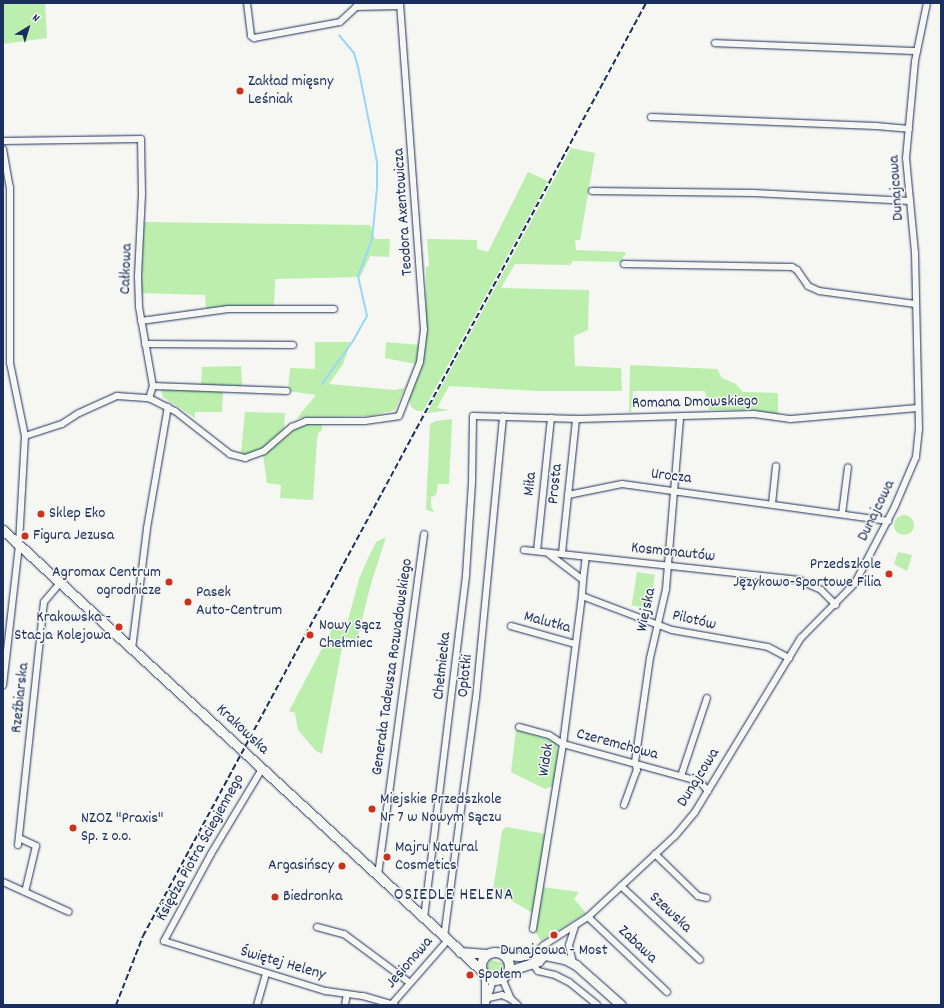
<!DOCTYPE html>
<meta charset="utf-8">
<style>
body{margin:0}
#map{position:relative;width:944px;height:1008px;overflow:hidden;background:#f6f6f2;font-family:Dekko,sans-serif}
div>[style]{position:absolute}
.green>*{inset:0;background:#bceeae;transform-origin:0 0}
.round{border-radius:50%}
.stream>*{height:2px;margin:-1px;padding:0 1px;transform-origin:1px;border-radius:1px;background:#99d6fa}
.roads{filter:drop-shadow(0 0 1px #1b2f5e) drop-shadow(0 0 1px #1b2f5e)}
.minor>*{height:6px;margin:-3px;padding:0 3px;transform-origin:3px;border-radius:3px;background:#f6f6f2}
.secondary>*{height:9px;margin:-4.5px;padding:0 4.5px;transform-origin:4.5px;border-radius:4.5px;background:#f6f6f2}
.secondary>.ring{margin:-4.5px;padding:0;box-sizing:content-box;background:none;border:9px solid #f6f6f2;border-radius:50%}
.rail>*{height:2px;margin-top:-1px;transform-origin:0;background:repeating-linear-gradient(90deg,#1b2f5e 0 6px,transparent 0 9px)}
.dots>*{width:11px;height:11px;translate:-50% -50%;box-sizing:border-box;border:2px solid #f6f6f2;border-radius:50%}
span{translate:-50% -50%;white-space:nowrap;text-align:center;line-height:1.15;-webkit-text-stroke:3px #f6f6f2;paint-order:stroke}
.poi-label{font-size:16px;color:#1b2f5e}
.left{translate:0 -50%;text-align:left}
.right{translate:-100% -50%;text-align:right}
.street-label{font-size:16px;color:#1b2f5e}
.neighbourhood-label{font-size:17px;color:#1b2f5e;letter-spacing:1px}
.frame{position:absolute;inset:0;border:4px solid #1b2f5e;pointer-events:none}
.north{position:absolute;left:8px;top:8px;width:40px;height:40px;-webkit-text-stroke:3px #f6f6f2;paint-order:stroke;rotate:38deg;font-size:11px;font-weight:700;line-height:16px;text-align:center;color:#1b2f5e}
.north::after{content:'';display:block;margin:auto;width:14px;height:18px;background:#1b2f5e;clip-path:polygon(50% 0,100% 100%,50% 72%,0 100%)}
</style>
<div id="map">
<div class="green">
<i style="clip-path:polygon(3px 3px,45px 3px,47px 38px,3px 44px)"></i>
<i style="clip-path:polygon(571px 148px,595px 153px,580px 240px,575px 240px,576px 250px,625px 252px,626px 254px,622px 258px,627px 262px,573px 261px,570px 265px,515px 264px,501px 288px,589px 290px,588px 330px,574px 336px,575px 366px,621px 368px,622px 391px,537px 391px,449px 386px,437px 408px,449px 410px,427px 413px)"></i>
<i style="clip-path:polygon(528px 172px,548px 181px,423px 411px,417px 411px,411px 407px,409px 398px,421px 370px,426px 344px,426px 267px,429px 266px,427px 239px,477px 240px,477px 249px,488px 252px)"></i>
<i style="clip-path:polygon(144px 222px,370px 225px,375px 239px,390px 239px,389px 257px,370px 256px,360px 277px,275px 279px,274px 308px,206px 308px,205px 295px,141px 293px)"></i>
<i style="clip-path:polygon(315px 342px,351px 342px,343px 364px,329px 384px,395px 390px,404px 388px,414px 367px,395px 410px,370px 416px,297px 418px,316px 395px,288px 391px,290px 368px,315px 369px)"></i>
<i style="clip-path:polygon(386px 342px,420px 345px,416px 364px,385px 358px)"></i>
<i style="clip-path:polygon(630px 365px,717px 369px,722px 378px,736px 384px,743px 392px,778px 393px,778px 414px,752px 410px,709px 410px,705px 391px,633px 391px,631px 413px,629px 412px)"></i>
<i style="clip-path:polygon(241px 366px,242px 387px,201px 385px,202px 367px)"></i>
<i style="clip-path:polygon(161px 389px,223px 391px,222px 412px,195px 412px,195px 418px,163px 397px)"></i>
<i style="clip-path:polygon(245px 412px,285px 413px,284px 429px,264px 447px,254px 453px,241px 454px)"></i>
<i style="clip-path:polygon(452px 419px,449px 484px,438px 484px,436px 495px,431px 497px,431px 507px,434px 512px,429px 511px,426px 509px,430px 424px,436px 421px)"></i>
<i style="clip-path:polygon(322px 421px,322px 430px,318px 433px,317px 440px,313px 500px,280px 498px,281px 485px,267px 483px,263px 455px,299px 426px)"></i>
<i class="round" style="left:894px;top:515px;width:20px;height:20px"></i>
<i style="clip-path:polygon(386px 537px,370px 587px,357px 640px,344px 637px,322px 754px,316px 751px,298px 730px,295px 713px,289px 711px,335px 624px,346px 628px,359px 579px,369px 556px,376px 542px)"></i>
<i style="clip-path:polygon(898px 552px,912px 555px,907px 571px,894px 564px)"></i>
<i style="left:637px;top:572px;width:18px;height:34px;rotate:9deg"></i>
<i style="clip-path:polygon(516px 730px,556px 742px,558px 752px,553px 786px,545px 789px,511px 772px)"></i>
<i style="clip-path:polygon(506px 827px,545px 834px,533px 913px,493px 890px,502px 831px)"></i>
<i style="clip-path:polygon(542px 887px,579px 892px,574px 899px,586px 913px,541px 941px,534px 929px)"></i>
<i style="clip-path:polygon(491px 960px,506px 964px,505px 972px,497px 975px,488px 971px,487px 966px)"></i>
</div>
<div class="stream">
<i style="left:322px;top:384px;width:53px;rotate:-54.2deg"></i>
<i style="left:353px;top:341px;width:29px;rotate:-61deg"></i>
<i style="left:367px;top:316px;width:41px;rotate:-102.7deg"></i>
<i style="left:358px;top:276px;width:39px;rotate:-69deg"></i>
<i style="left:372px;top:240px;width:52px;rotate:-84.5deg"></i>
<i style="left:377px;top:188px;width:26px;rotate:-90deg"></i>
<i style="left:377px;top:162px;width:97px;rotate:-101.3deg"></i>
<i style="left:358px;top:67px;width:15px;rotate:-106deg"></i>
<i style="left:354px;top:53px;width:23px;rotate:-130deg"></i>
</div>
<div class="roads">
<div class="minor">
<i style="left:247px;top:3px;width:33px;rotate:83deg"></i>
<i style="left:251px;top:36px;width:4px;rotate:34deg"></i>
<i style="left:254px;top:38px;width:87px;rotate:-10.5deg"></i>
<i style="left:340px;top:22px;width:22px;rotate:-43deg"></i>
<i style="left:356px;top:7px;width:44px;rotate:-1.3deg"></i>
<i style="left:715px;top:43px;width:202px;rotate:2.3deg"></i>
<i style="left:651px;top:117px;width:225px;rotate:2.3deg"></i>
<i style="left:876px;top:126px;width:33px;rotate:5deg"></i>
<i style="left:3px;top:141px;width:138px;rotate:-0.8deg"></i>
<i style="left:141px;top:139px;width:55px;rotate:89deg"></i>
<i style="left:142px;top:194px;width:83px;rotate:92.8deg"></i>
<i style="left:138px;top:277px;width:30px;rotate:88deg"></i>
<i style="left:139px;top:307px;width:80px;rotate:80deg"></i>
<i style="left:153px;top:386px;width:13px;rotate:108deg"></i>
<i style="left:3px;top:149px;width:39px;rotate:80deg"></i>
<i style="left:10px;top:187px;width:176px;rotate:90deg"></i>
<i style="left:10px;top:363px;width:75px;rotate:78.4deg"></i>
<i style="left:25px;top:436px;width:109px;rotate:93.2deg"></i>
<i style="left:19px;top:545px;width:141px;rotate:96.5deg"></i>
<i style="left:592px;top:191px;width:162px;rotate:0.7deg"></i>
<i style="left:754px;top:193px;width:156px;rotate:2.9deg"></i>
<i style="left:624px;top:264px;width:168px;rotate:1deg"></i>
<i style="left:792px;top:267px;width:6px;rotate:31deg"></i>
<i style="left:797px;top:270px;width:19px;rotate:55deg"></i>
<i style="left:808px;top:286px;width:12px;rotate:24deg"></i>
<i style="left:819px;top:291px;width:97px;rotate:7.7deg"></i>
<i style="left:141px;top:321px;width:88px;rotate:-7.9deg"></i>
<i style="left:228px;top:309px;width:106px"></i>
<i style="left:145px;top:344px;width:148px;rotate:0.4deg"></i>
<i style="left:153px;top:386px;width:134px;rotate:2.1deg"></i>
<i style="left:25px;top:436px;width:39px;rotate:-18deg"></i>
<i style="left:62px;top:424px;width:20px;rotate:-33deg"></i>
<i style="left:79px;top:413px;width:42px;rotate:-24.1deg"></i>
<i style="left:117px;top:396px;width:32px;rotate:4deg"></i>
<i style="left:149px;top:398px;width:29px;rotate:27deg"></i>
<i style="left:175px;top:411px;width:70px;rotate:38deg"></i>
<i style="left:230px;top:454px;width:16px;rotate:15deg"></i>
<i style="left:245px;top:458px;width:20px;rotate:-20deg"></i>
<i style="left:264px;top:451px;width:37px;rotate:-41deg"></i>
<i style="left:292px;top:427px;width:15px;rotate:-23deg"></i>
<i style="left:306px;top:421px;width:59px"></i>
<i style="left:365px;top:421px;width:34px;rotate:-8deg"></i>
<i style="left:399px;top:416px;width:58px;rotate:-68.7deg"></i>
<i style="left:420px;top:362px;width:32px;rotate:-83deg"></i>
<i style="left:424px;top:330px;width:328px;rotate:-94.2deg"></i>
<i style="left:568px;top:495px;width:55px;rotate:-11.5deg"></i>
<i style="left:622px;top:484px;width:269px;rotate:7.9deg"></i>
<i style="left:772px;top:504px;width:38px;rotate:-84deg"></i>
<i style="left:842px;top:514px;width:47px;rotate:-82.7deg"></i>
<i style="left:524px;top:550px;width:277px;rotate:6.2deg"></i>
<i style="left:799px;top:580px;width:24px;rotate:24deg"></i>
<i style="left:821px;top:590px;width:21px;rotate:45deg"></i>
<i style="left:537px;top:551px;width:134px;rotate:-84deg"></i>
<i style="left:562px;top:553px;width:135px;rotate:-84deg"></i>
<i style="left:549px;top:554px;width:43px;rotate:37.4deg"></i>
<i style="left:583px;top:580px;width:16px;rotate:94deg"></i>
<i style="left:582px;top:596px;width:96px;rotate:20.7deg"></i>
<i style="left:672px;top:630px;width:97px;rotate:10deg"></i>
<i style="left:768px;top:647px;width:24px;rotate:28deg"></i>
<i style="left:583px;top:580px;width:23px;rotate:-83deg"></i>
<i style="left:511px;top:626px;width:66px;rotate:15.7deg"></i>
<i style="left:132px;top:649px;width:122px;rotate:-82.9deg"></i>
<i style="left:147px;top:528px;width:123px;rotate:-80.2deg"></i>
<i style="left:519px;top:727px;width:31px;rotate:15deg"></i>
<i style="left:549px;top:735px;width:17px;rotate:33deg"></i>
<i style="left:563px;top:744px;width:133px;rotate:15.3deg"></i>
<i style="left:691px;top:779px;width:9px;rotate:18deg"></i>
<i style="left:700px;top:782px;width:12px;rotate:48deg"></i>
<i style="left:262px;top:769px;width:99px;rotate:121deg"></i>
<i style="left:211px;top:854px;width:99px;rotate:118.4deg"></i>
<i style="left:164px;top:941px;width:170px;rotate:17.2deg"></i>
<i style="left:326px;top:991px;width:37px;rotate:8deg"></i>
<i style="left:363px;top:996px;width:33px;rotate:16deg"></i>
<i style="left:681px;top:776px;width:82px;rotate:-71.6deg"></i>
<i style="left:624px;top:805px;width:37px;rotate:-70deg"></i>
<i style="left:637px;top:770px;width:8px;rotate:-104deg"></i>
<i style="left:635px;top:762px;width:105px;rotate:-81.8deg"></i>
<i style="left:650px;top:658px;width:71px;rotate:-76.9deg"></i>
<i style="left:666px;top:589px;width:173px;rotate:-85.3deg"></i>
<i style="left:19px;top:838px;width:19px;rotate:25deg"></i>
<i style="left:36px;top:846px;width:47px;rotate:103.4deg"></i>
<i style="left:18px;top:845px;width:244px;rotate:-83.9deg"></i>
<i style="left:44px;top:602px;width:25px;rotate:-50deg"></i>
<i style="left:655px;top:854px;width:60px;rotate:44.3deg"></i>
<i style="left:698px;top:896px;width:9px;rotate:13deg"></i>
<i style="left:378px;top:875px;width:344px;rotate:-82.3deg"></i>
<i style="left:3px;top:882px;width:72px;rotate:24.4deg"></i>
<i style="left:621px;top:886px;width:108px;rotate:43.1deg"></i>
<i style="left:588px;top:917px;width:109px;rotate:43.5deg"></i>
<i style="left:424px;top:918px;width:346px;rotate:-83deg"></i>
<i style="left:466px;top:575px;width:93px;rotate:-86.3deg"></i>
<i style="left:472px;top:482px;width:66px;rotate:-89.1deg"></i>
<i style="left:473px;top:416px;width:106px;rotate:1.6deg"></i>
<i style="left:579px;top:419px;width:175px;rotate:-1.6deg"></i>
<i style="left:754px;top:414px;width:37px;rotate:8deg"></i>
<i style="left:791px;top:419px;width:127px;rotate:-5deg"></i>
<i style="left:317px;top:927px;width:28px;rotate:15deg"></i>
<i style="left:344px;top:934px;width:82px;rotate:36.6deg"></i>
<i style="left:533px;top:929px;width:187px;rotate:-80.8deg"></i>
<i style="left:563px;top:744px;width:149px;rotate:-82.7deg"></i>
<i style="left:444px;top:937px;width:241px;rotate:-82.4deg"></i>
<i style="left:476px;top:698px;width:283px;rotate:-84.5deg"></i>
<i style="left:536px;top:953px;width:11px;rotate:-45deg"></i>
<i style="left:544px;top:945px;width:52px;rotate:-32.5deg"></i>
<i style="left:588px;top:917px;width:119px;rotate:-43deg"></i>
<i style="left:675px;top:836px;width:31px;rotate:-50deg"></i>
<i style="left:695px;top:812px;width:204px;rotate:-58.7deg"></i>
<i style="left:801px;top:638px;width:77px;rotate:-45.5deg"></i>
<i style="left:855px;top:583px;width:87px;rotate:-62.5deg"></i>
<i style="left:895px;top:506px;width:53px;rotate:-66.8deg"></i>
<i style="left:916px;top:457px;width:28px;rotate:-84deg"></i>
<i style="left:919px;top:429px;width:176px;rotate:-91.3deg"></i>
<i style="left:915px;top:253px;width:95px;rotate:-95.4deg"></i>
<i style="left:906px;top:158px;width:97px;rotate:-84.7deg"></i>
<i style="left:915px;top:61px;width:59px;rotate:-78.3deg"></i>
<i style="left:532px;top:963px;width:10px;rotate:53deg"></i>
<i style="left:538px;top:971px;width:17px;rotate:13deg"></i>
<i style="left:555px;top:975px;width:16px;rotate:27deg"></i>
<i style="left:569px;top:982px;width:36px;rotate:39deg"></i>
<i style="left:573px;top:963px;width:18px;rotate:-103deg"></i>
<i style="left:569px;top:945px;width:19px;rotate:-72deg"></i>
<i style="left:485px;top:975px;width:30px;rotate:90deg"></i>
<i style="left:502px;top:978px;width:23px;rotate:67deg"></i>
<i style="left:511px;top:999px;width:9px;rotate:41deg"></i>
<i style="left:489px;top:998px;width:13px;rotate:-13deg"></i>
<i style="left:502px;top:995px;width:10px;rotate:24deg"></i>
<i style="left:486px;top:1003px;width:24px;rotate:-73deg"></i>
<i style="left:392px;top:1004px;width:85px;rotate:-48.8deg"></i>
<i style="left:257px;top:1005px;width:33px;rotate:-74deg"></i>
<i style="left:345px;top:1005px;width:11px;rotate:-80deg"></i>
</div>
<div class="secondary">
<i style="left:3px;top:530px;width:653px;rotate:42.64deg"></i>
<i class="ring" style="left:481px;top:952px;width:19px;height:19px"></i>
<i style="left:460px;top:952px;width:27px;rotate:4deg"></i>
<i style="left:505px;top:955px;width:14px;rotate:4deg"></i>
<i style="left:519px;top:956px;width:17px;rotate:-10deg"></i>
<i style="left:536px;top:953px;width:30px;rotate:12deg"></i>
<i style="left:565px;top:959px;width:13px;rotate:29deg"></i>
<i style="left:576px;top:965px;width:60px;rotate:41.6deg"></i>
<i style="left:508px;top:971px;width:32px;rotate:-18deg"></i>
<i style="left:538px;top:961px;width:7px;rotate:-45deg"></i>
</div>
</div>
<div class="rail">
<i style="left:116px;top:1005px;width:74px;rotate:-68.6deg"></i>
<i style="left:143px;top:936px;width:1060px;rotate:-61.67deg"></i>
</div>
<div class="dots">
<i style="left:240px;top:91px;background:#c8321e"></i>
<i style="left:41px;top:514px;background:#c8321e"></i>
<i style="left:25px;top:536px;background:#c8321e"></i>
<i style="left:889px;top:574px;background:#c8321e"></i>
<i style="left:169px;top:582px;background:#c8321e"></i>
<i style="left:188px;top:602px;background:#c8321e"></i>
<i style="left:119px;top:627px;background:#c8321e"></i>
<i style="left:310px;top:635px;background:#c8321e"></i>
<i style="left:372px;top:809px;background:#c8321e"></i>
<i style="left:73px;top:828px;background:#c8321e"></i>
<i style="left:387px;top:857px;background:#c8321e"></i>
<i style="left:342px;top:866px;background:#c8321e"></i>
<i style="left:275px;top:897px;background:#c8321e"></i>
<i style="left:554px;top:935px;background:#c8321e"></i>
<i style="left:470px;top:975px;background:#c8321e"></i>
</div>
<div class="poi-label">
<span class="left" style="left:248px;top:91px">Zakład mięsny<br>Leśniak</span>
<span class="left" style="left:49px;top:514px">Sklep Eko</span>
<span class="left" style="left:33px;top:536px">Figura Jezusa</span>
<span class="right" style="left:881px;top:574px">Przedszkole<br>Językowo-Sportowe Filia</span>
<span class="right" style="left:161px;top:582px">Agromax Centrum<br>ogrodnicze</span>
<span class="left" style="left:196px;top:602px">Pasek<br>Auto-Centrum</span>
<span class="right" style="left:111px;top:627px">Krakowska -<br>Stacja Kolejowa</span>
<span class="left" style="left:319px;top:635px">Nowy Sącz<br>Chełmiec</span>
<span class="left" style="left:380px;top:809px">Miejskie Przedszkole<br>Nr 7 w Nowym Sączu</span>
<span class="left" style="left:81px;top:828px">NZOZ "Praxis"<br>Sp. z o.o.</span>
<span class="left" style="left:395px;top:857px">Majru Natural<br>Cosmetics</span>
<span class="right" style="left:334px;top:866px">Argasińscy</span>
<span class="left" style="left:283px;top:897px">Biedronka</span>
<span style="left:554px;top:951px">Dunajcowa - Most</span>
<span class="left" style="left:478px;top:975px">Społem</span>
</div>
<div class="street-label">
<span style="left:897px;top:188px;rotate:-94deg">Dunajcowa</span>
<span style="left:404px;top:212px;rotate:-94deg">Teodora Axentowicza</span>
<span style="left:127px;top:269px;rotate:-88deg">Całkowa</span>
<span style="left:695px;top:403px;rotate:-1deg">Romana Dmowskiego</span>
<span style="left:671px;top:477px;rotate:7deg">Urocza</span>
<span style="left:531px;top:484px;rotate:-84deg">Miła</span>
<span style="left:556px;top:484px;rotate:-84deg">Prosta</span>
<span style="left:877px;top:511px;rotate:-64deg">Dunajcowa</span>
<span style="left:673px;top:553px;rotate:6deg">Kosmonautów</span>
<span style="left:647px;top:610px;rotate:-78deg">Wiejska</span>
<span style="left:694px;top:621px;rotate:13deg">Pilotów</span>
<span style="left:547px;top:623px;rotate:15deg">Malutka</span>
<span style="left:443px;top:666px;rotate:-84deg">Chełmiecka</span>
<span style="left:393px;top:667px;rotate:-82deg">Generała Tadeusza Rozwadowskiego</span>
<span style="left:466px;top:676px;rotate:-84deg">Opłotki</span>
<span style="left:21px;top:698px;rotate:-84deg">Rzeźbiarska</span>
<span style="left:242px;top:730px;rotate:43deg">Krakowska</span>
<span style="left:617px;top:745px;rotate:15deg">Czeremchowa</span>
<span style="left:547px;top:760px;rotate:-81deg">Widok</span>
<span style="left:699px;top:778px;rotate:-58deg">Dunajcowa</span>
<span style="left:201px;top:848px;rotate:-61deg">Księdza Piotra Ściegiennego</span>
<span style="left:670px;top:913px;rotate:43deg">Szewska</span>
<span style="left:637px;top:945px;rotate:43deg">Zabawa</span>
<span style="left:410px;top:963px;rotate:-49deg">Jesionowa</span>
<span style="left:283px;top:964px;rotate:16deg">Świętej Heleny</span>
</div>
<div class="neighbourhood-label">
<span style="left:454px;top:897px">OSIEDLE HELENA</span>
</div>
<div class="frame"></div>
<div class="north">N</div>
</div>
